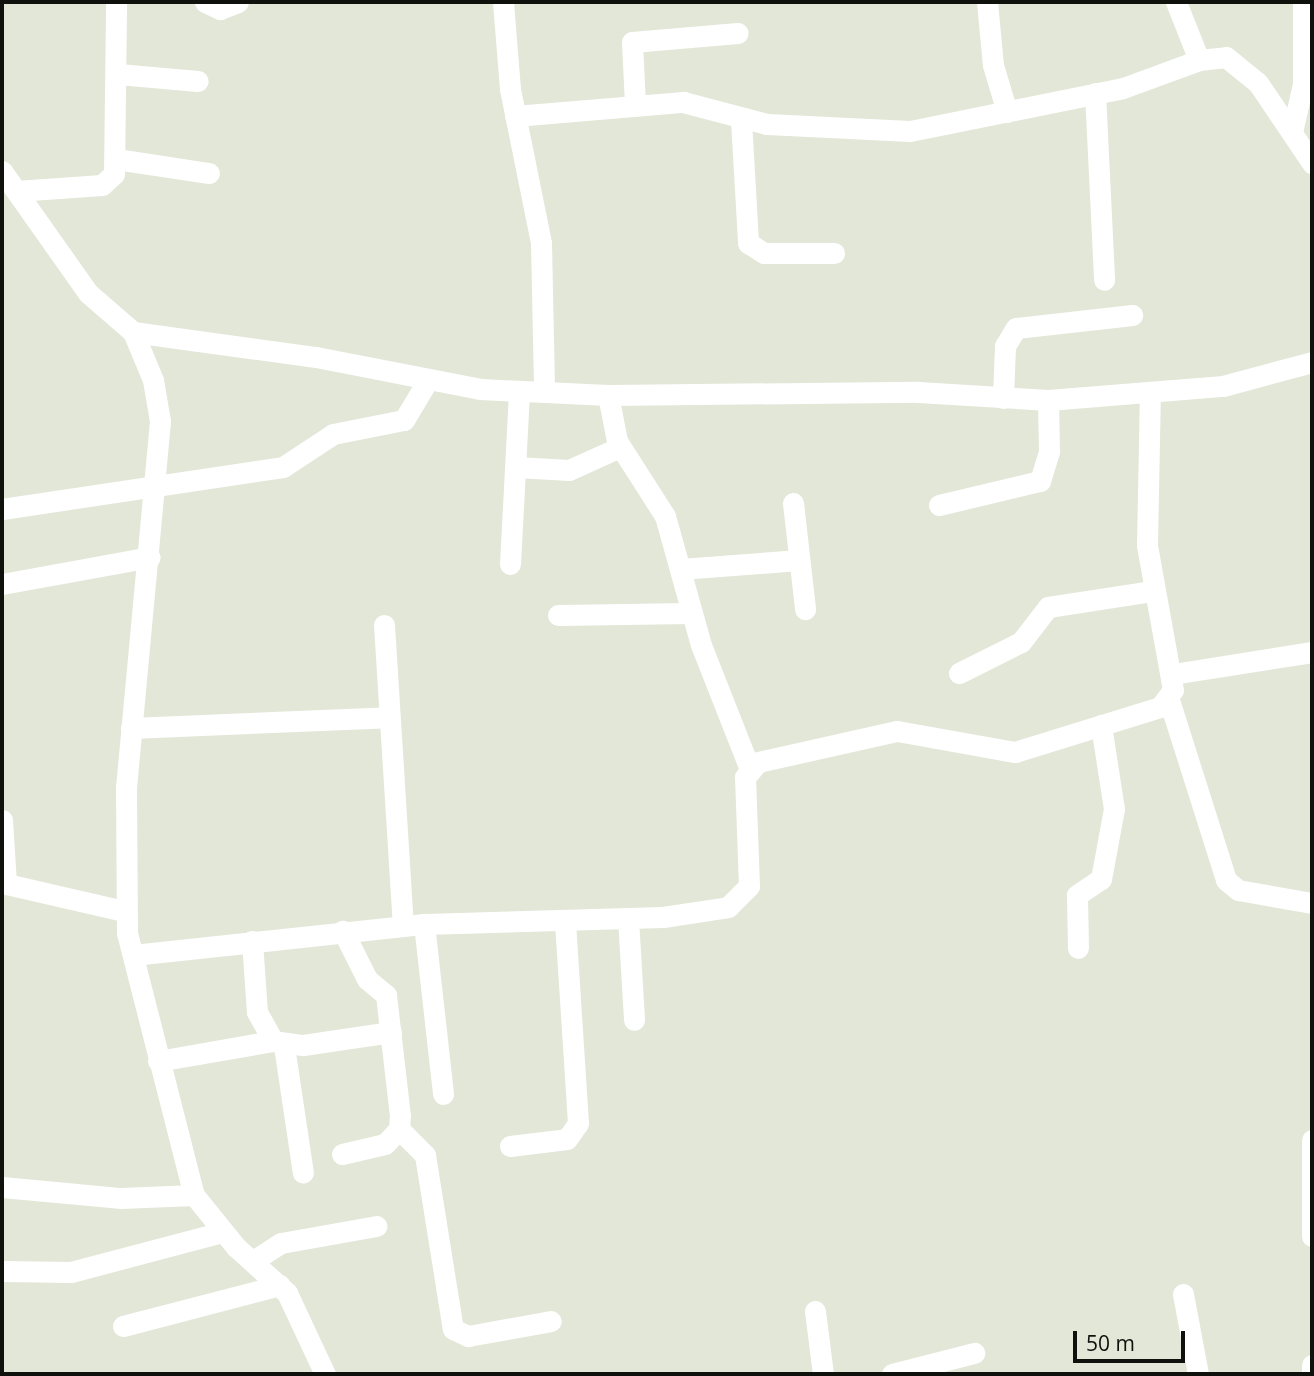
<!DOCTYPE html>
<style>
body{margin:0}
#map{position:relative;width:1314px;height:1376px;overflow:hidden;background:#e2e7d8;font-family:"Open Sans",sans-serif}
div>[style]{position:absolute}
.minor>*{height:21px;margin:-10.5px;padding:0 10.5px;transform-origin:10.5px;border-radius:10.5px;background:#fff}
span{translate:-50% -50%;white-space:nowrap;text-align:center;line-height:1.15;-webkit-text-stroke:6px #e2e7d8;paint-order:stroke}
.frame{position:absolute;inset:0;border:4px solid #0f110c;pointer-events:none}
.scale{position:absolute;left:1073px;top:1331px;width:112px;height:32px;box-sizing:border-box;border:4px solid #0f110c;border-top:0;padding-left:9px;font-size:21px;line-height:24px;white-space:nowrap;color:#0f110c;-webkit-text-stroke:5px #e2e7d8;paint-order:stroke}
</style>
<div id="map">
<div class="minor">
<i style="left:205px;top:2px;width:17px;rotate:25deg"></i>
<i style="left:220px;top:9px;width:19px;rotate:-21deg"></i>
<i style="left:503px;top:2px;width:87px;rotate:85.4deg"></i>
<i style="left:510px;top:89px;width:157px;rotate:78.6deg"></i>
<i style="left:541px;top:243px;width:149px;rotate:88.8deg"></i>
<i style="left:987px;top:2px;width:63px;rotate:84.6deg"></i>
<i style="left:993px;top:65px;width:49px;rotate:73.4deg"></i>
<i style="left:1176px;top:2px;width:62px;rotate:68.4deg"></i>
<i style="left:118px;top:74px;width:80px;rotate:5deg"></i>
<i style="left:1095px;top:93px;width:187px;rotate:87.2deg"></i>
<i style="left:635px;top:104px;width:62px;rotate:-92.8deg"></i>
<i style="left:632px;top:42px;width:106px;rotate:-4.9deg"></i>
<i style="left:515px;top:116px;width:169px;rotate:-4.8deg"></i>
<i style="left:683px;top:102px;width:87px;rotate:14.7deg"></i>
<i style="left:767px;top:124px;width:143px;rotate:2.8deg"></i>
<i style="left:910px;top:131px;width:217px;rotate:-11.4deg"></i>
<i style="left:1123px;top:88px;width:81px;rotate:-20.2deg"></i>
<i style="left:1199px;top:60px;width:27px;rotate:-6deg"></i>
<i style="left:1226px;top:57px;width:41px;rotate:39.1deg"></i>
<i style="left:1258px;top:83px;width:97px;rotate:56deg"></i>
<i style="left:741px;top:120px;width:123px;rotate:86.7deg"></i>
<i style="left:748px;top:243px;width:19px;rotate:32deg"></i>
<i style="left:764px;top:253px;width:70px"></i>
<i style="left:1292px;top:132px;width:49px;rotate:-77.1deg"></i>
<i style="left:1303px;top:84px;width:82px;rotate:-90deg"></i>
<i style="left:116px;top:159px;width:94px;rotate:8.6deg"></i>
<i style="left:2px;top:171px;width:149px;rotate:54.8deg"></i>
<i style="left:88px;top:293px;width:60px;rotate:40.9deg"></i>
<i style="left:133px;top:332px;width:185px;rotate:7.8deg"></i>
<i style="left:316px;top:357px;width:167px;rotate:11deg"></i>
<i style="left:480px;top:389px;width:128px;rotate:2.7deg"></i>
<i style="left:608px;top:395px;width:310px;rotate:-0.6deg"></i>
<i style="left:918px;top:392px;width:130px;rotate:3.5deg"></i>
<i style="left:1048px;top:400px;width:176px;rotate:-4.6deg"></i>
<i style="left:1223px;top:386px;width:92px;rotate:-15.1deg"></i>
<i style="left:16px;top:191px;width:86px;rotate:-4deg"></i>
<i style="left:102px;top:185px;width:16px;rotate:-43deg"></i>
<i style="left:114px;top:174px;width:172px;rotate:-89.3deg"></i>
<i style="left:133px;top:332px;width:52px;rotate:67.4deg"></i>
<i style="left:153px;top:380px;width:42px;rotate:80.3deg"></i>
<i style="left:160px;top:421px;width:369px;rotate:95.3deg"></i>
<i style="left:126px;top:788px;width:145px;rotate:89.6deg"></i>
<i style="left:127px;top:933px;width:270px;rotate:75.7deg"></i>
<i style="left:194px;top:1195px;width:67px;rotate:51.1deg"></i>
<i style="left:236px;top:1247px;width:69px;rotate:42deg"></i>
<i style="left:287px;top:1293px;width:89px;rotate:64.9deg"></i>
<i style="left:608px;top:395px;width:47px;rotate:78.9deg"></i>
<i style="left:617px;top:441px;width:89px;rotate:57.4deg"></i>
<i style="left:665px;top:516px;width:134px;rotate:74.4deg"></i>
<i style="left:701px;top:645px;width:131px;rotate:68.5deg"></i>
<i style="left:1003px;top:398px;width:52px;rotate:-87.8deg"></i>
<i style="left:1005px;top:346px;width:21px;rotate:-59deg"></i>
<i style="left:1016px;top:328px;width:117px;rotate:-6.4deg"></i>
<i style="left:516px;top:467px;width:53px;rotate:3.2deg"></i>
<i style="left:569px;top:470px;width:56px;rotate:-24.3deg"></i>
<i style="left:793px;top:503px;width:107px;rotate:83.5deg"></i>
<i style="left:939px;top:505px;width:104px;rotate:-13.4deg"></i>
<i style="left:1040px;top:481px;width:30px;rotate:-73deg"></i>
<i style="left:1049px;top:452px;width:52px;rotate:-91.1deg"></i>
<i style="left:2px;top:509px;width:284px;rotate:-8.5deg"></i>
<i style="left:283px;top:467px;width:60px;rotate:-33.4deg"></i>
<i style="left:333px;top:434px;width:72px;rotate:-11.2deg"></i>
<i style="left:404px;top:420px;width:47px;rotate:-59deg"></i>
<i style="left:510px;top:564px;width:173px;rotate:-87deg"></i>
<i style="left:680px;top:569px;width:119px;rotate:-4.3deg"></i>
<i style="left:2px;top:584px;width:150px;rotate:-10.3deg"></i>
<i style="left:558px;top:615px;width:132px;rotate:-0.9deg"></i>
<i style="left:384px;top:625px;width:301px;rotate:86.4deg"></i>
<i style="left:959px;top:673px;width:69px;rotate:-26.6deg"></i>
<i style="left:1021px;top:642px;width:44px;rotate:-52.4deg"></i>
<i style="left:1048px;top:607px;width:106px;rotate:-8.7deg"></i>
<i style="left:1173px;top:674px;width:141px;rotate:-9deg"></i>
<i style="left:1169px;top:700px;width:189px;rotate:72.4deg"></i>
<i style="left:1226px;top:880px;width:16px;rotate:40deg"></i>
<i style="left:1238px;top:890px;width:75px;rotate:10deg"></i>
<i style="left:131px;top:728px;width:258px;rotate:-2.4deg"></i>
<i style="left:2px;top:820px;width:64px;rotate:86.4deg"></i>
<i style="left:2px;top:883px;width:125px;rotate:12.9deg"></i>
<i style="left:628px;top:918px;width:102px;rotate:86.6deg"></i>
<i style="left:424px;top:924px;width:171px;rotate:83.6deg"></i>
<i style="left:252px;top:941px;width:71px;rotate:86deg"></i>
<i style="left:257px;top:1012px;width:33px;rotate:61deg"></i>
<i style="left:273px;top:1041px;width:30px;rotate:8deg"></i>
<i style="left:303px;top:1045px;width:89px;rotate:-8.4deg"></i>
<i style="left:1078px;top:948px;width:53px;rotate:-91.1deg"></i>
<i style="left:1077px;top:895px;width:29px;rotate:-34deg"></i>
<i style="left:1101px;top:879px;width:71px;rotate:-79.5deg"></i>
<i style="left:1114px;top:809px;width:85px;rotate:-98.8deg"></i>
<i style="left:133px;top:955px;width:293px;rotate:-6.1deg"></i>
<i style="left:424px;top:924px;width:239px;rotate:-1.7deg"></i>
<i style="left:663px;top:917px;width:66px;rotate:-8.7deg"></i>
<i style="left:728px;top:907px;width:30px;rotate:-45deg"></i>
<i style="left:749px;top:886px;width:109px;rotate:-92.1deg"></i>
<i style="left:745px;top:777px;width:20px;rotate:-49deg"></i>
<i style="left:758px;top:762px;width:142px;rotate:-12.6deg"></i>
<i style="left:897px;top:731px;width:120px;rotate:10.1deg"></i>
<i style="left:1015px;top:752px;width:152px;rotate:-17.2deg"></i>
<i style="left:1160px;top:707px;width:21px;rotate:-53deg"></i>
<i style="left:1173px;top:690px;width:147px;rotate:-100.2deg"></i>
<i style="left:1147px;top:545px;width:150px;rotate:-88.9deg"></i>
<i style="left:284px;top:1046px;width:128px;rotate:81.5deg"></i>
<i style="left:158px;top:1061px;width:117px;rotate:-9.9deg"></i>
<i style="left:399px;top:1129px;width:37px;rotate:45deg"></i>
<i style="left:425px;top:1155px;width:176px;rotate:80.9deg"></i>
<i style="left:453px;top:1329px;width:17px;rotate:25deg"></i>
<i style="left:468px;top:1336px;width:84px;rotate:-10.2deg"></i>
<i style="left:1312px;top:1140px;width:96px;rotate:90deg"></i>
<i style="left:510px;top:1146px;width:57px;rotate:-7deg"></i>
<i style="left:567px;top:1139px;width:19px;rotate:-55deg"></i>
<i style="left:578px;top:1123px;width:203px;rotate:-93.7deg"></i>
<i style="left:342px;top:1154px;width:44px;rotate:-13.1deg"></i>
<i style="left:385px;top:1144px;width:21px;rotate:-47deg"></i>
<i style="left:399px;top:1129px;width:13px;rotate:-86deg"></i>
<i style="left:400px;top:1116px;width:122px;rotate:-96.6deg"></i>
<i style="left:386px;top:995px;width:25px;rotate:-140deg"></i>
<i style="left:367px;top:979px;width:54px;rotate:-116.6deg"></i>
<i style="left:2px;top:1187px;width:120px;rotate:5.3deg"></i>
<i style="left:121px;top:1198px;width:73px;rotate:-2.4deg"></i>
<i style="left:253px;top:1261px;width:33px;rotate:-33deg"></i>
<i style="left:281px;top:1243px;width:97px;rotate:-10.1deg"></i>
<i style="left:2px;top:1271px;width:69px;rotate:0.8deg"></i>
<i style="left:71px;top:1272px;width:156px;rotate:-14.8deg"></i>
<i style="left:1183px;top:1294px;width:81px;rotate:79.4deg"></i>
<i style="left:815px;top:1311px;width:64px;rotate:82.8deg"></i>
<i style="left:123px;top:1326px;width:162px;rotate:-14.6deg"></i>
<i style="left:892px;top:1374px;width:85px;rotate:-14.4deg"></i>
<i style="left:1312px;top:1374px;width:9px;rotate:-90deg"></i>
</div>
<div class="frame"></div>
<div class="scale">50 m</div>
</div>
